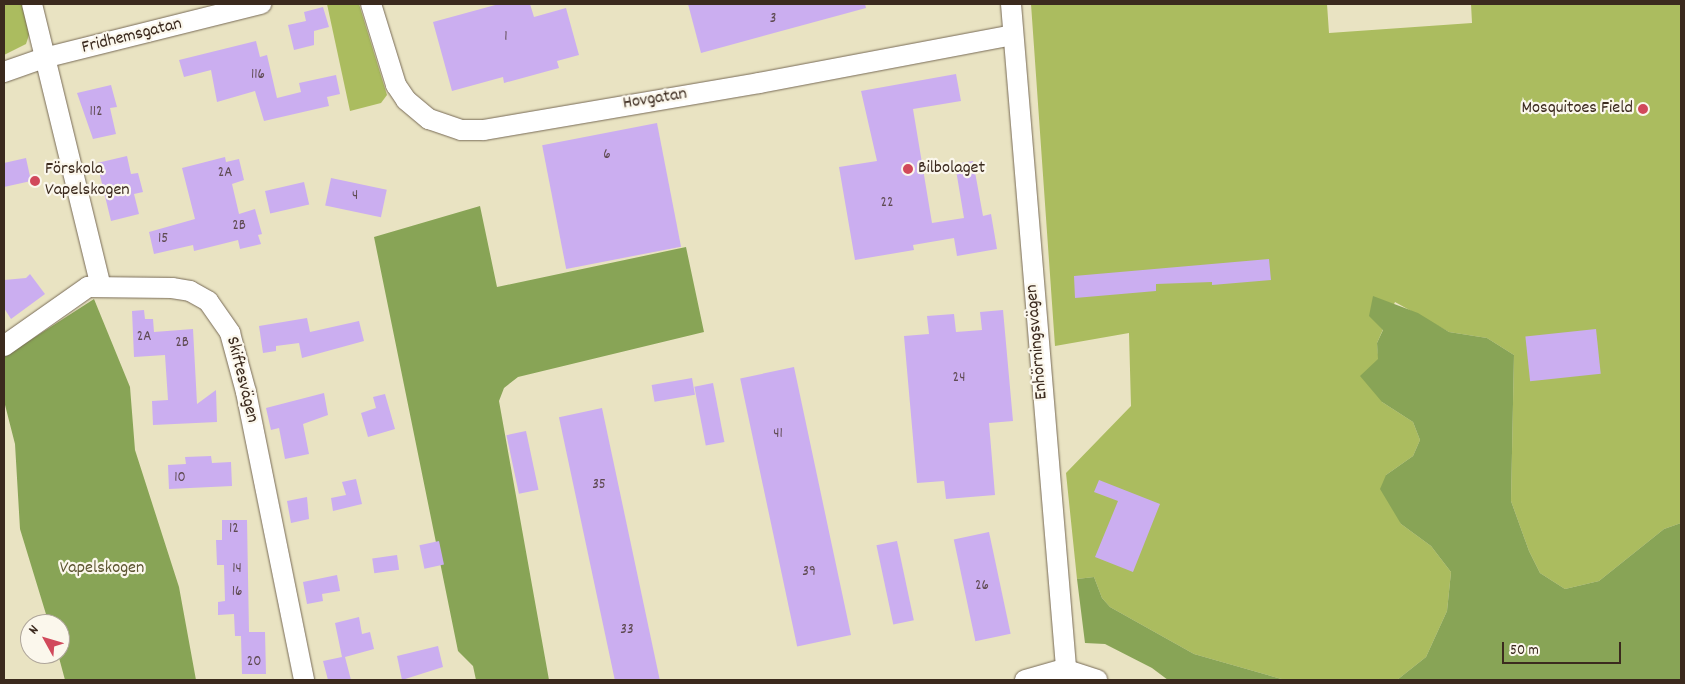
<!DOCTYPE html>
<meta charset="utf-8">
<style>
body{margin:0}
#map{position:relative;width:1685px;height:684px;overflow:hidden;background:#e9e3c2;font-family:Dekko,sans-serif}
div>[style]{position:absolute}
.green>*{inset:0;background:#abbc5f}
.forest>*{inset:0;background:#88a456}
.building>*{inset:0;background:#cbaef0;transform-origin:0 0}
.roads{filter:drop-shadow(0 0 1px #786b57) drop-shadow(0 0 1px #786b57)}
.minor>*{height:20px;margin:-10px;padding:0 10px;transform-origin:10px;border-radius:10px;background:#fff}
.dots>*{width:14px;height:14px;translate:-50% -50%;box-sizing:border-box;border:2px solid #fbf7ec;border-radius:50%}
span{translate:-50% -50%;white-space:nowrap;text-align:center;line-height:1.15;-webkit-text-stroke:4.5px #fbf7ec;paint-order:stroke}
.number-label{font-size:15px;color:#5f4b52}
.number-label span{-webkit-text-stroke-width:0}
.street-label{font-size:18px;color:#3b2a1e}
.poi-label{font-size:18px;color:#3b2a1e}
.right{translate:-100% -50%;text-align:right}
.left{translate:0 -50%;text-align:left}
.park-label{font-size:18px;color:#5d5632}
.frame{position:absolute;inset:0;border:5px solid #3b2a1e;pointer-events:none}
.north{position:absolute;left:20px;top:614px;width:50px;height:50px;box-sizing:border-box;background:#fbf7ec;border:1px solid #aea59a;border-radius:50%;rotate:309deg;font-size:14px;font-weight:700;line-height:20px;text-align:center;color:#3b2a1e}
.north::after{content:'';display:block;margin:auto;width:18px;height:22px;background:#d1495b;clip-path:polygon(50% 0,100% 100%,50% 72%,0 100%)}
.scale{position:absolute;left:1502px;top:642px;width:119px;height:22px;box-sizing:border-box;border:2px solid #3b2a1e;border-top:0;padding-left:6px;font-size:15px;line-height:18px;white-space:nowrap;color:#3b2a1e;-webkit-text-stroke:4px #fbf7ec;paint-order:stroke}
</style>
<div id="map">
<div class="green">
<i style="clip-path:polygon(4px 4px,25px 4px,31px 29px,26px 44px,4px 55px)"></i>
<i style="clip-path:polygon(327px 4px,359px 4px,387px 95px,381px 103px,350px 111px)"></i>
<i style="clip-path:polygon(1031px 4px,1327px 4px,1329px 33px,1472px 23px,1471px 4px,1681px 4px,1681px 523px,1664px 529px,1599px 581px,1565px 589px,1540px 573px,1529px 551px,1511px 501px,1514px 355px,1487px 338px,1449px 332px,1395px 302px,1377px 343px,1382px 402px,1413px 422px,1420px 440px,1413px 456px,1386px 475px,1401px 524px,1431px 546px,1451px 572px,1447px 611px,1426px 657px,1397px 680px,1285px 680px,1194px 654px,1110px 607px,1102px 598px,1094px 577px,1077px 579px,1066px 473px,1131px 406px,1129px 333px,1055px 346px)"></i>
</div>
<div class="forest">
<i style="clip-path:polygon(480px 206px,497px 287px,686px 247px,704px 332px,518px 377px,504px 388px,499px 401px,549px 680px,476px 680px,473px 666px,458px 651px,374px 237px)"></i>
<i style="clip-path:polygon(1373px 296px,1418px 313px,1449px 332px,1487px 338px,1514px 355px,1511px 501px,1529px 551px,1540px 573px,1565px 589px,1599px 581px,1664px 529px,1681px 523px,1681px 680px,1397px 680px,1426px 657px,1447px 611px,1451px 572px,1431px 546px,1401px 524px,1380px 489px,1386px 475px,1413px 456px,1420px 440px,1413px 422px,1382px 402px,1360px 376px,1378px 359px,1377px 343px,1383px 330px,1369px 316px)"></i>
<i style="clip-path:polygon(94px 299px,130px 387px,135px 450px,179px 587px,196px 680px,65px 680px,58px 654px,60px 624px,49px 624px,20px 529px,15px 444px,4px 401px,4px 357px)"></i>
<i style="clip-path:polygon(1094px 577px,1102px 598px,1110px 607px,1194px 654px,1285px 680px,1168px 680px,1152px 668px,1105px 644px,1085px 643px,1077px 579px)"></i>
</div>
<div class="building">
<i style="clip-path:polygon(499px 4px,530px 4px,534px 17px,566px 8px,579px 55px,557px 61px,559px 68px,504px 83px,503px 77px,452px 91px,433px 22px)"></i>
<i style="clip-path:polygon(688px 4px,865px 4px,866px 8px,701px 53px)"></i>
<i style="clip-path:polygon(323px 7px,329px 27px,314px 31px,314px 45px,294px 50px,288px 25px,306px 21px,304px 12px)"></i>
<i style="clip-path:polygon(256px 41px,260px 57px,267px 55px,277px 98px,301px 92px,299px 83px,336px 75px,340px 94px,327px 97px,329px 106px,264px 121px,255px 91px,217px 102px,211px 70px,184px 77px,179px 60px)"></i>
<i style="clip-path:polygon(956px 74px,961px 101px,913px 109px,932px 223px,964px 218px,955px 164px,973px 161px,983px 216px,991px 214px,997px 249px,957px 256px,954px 238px,913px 245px,914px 250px,855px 260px,839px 167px,877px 161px,861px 91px)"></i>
<i style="clip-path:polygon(111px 85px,117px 107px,110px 108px,116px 134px,93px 139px,77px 93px)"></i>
<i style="left:657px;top:123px;width:126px;height:117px;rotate:79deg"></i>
<i style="clip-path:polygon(127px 156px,131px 174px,138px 173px,143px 192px,134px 194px,139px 214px,111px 221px,97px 163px)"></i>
<i style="clip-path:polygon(225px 157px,226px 162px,239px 159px,244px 180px,232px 184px,239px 214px,255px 209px,262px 234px,258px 235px,261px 244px,240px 249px,238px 240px,194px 251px,193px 245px,154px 254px,149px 232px,195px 219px,182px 168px)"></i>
<i style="clip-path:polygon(26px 158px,31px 181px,4px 187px,4px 163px)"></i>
<i style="left:331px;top:178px;width:57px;height:28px;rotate:12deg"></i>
<i style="left:304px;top:182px;width:23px;height:40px;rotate:77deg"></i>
<i style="clip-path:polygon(1269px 259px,1271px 280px,1212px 285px,1212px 282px,1156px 284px,1156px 291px,1075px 298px,1074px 276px)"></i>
<i style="clip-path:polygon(30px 274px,45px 294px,11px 319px,4px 308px,4px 280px,26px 278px)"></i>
<i style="clip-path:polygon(144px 310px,145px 319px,153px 319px,154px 332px,193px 329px,197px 404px,216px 390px,217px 422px,153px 425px,152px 401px,168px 400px,165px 355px,134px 357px,132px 311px)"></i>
<i style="clip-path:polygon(1003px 310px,1013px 421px,989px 423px,995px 495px,946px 499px,944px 481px,917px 483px,904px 336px,929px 334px,927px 316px,954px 314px,956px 332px,982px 330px,980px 312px)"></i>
<i style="clip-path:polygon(307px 318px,310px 332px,359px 321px,364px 341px,302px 358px,299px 343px,276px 346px,276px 351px,263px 353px,259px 326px)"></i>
<i style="left:1596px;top:329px;width:45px;height:71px;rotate:84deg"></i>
<i style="left:794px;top:367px;width:274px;height:55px;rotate:78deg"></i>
<i style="left:692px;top:378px;width:17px;height:41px;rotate:80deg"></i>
<i style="left:713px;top:383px;width:60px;height:19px;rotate:79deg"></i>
<i style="clip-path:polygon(324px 393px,328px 415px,303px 424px,309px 454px,285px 459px,279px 428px,271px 430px,266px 408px)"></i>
<i style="clip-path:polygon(385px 394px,395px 429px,368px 437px,361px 413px,376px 408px,373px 397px)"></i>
<i style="left:602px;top:408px;width:278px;height:44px;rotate:78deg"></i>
<i style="left:526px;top:431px;width:60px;height:20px;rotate:78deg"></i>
<i style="clip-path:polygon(211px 456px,212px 463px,231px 462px,232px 486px,169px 489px,168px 465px,186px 464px,185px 457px)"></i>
<i style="clip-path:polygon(356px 479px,362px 504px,333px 511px,331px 498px,346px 495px,342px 482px)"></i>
<i style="clip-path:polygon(1099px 480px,1160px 504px,1133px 572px,1095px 557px,1118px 501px,1094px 492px)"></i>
<i style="clip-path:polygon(307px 497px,309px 519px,291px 523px,287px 501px)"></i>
<i style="clip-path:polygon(222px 520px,247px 520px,249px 632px,265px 632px,266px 674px,242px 674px,241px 636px,235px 636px,234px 614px,218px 615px,218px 602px,225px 601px,224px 565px,217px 565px,216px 540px,222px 540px)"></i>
<i style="left:989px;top:532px;width:104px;height:36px;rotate:78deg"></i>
<i style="left:439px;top:541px;width:24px;height:20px;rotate:78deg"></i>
<i style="left:897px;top:541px;width:81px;height:21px;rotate:78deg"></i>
<i style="left:397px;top:555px;width:15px;height:25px;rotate:82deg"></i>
<i style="clip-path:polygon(337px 575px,340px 591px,322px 594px,323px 601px,307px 604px,303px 582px)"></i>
<i style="clip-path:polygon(359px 617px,362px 634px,370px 632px,374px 649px,345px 657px,351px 680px,328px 680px,323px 661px,342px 657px,335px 623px)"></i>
<i style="clip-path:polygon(438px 646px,443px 667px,402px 680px,397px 656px)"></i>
</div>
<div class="roads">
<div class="minor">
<i style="left:32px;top:4px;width:290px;rotate:76.3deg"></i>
<i style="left:371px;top:4px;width:85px;rotate:72.8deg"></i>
<i style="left:396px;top:85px;width:18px;rotate:56deg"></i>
<i style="left:406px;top:100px;width:30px;rotate:40deg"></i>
<i style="left:429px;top:119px;width:34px;rotate:19deg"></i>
<i style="left:461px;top:130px;width:23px"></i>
<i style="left:484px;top:130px;width:279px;rotate:-9.7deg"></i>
<i style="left:759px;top:83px;width:258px;rotate:-10.7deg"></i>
<i style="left:1011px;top:4px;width:678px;rotate:85.26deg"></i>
<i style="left:4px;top:72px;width:42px;rotate:-19.3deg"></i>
<i style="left:44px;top:58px;width:224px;rotate:-14deg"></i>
<i style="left:4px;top:346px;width:103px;rotate:-35.1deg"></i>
<i style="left:88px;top:287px;width:84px;rotate:0.7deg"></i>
<i style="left:172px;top:288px;width:18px;rotate:9deg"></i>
<i style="left:190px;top:291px;width:21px;rotate:29deg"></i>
<i style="left:208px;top:301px;width:39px;rotate:55deg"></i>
<i style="left:230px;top:333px;width:61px;rotate:74.8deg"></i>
<i style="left:246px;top:392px;width:294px;rotate:78.6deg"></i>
<i style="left:1025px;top:680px;width:41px;rotate:-15.8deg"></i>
<i style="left:1064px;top:669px;width:35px;rotate:18deg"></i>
</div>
</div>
<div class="dots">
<i style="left:1643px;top:109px;background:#d1495b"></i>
<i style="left:908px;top:169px;background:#d1495b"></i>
<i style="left:35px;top:181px;background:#d1495b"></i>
</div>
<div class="number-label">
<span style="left:773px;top:20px">3</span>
<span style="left:506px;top:38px">1</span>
<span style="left:258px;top:76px">116</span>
<span style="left:96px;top:113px">112</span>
<span style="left:607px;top:156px">6</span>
<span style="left:225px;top:174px">2A</span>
<span style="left:355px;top:197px">4</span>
<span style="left:887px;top:204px">22</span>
<span style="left:239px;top:227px">2B</span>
<span style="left:163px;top:240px">15</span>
<span style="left:144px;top:338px">2A</span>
<span style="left:182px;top:344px">2B</span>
<span style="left:959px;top:379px">24</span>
<span style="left:778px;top:435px">41</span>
<span style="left:180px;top:479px">10</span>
<span style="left:599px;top:486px">35</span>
<span style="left:234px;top:530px">12</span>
<span style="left:237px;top:570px">14</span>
<span style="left:809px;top:573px">39</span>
<span style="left:982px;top:587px">26</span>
<span style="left:237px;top:593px">16</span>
<span style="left:627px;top:631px">33</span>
<span style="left:254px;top:663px">20</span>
</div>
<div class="street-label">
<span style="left:132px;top:37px;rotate:-14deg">Fridhemsgatan</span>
<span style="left:655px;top:100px;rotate:-9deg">Hovgatan</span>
<span style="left:1038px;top:342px;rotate:-95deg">Enhörningsvägen</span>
<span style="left:241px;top:380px;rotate:76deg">Skiftesvägen</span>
</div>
<div class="poi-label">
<span class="right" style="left:1633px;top:109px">Mosquitoes Field</span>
<span class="left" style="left:918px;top:169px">Bilbolaget</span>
<span class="left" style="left:45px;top:181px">Förskola<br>Vapelskogen</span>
</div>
<div class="park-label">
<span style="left:102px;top:569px">Vapelskogen</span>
</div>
<div class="frame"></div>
<div class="north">N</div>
<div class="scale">50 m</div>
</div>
